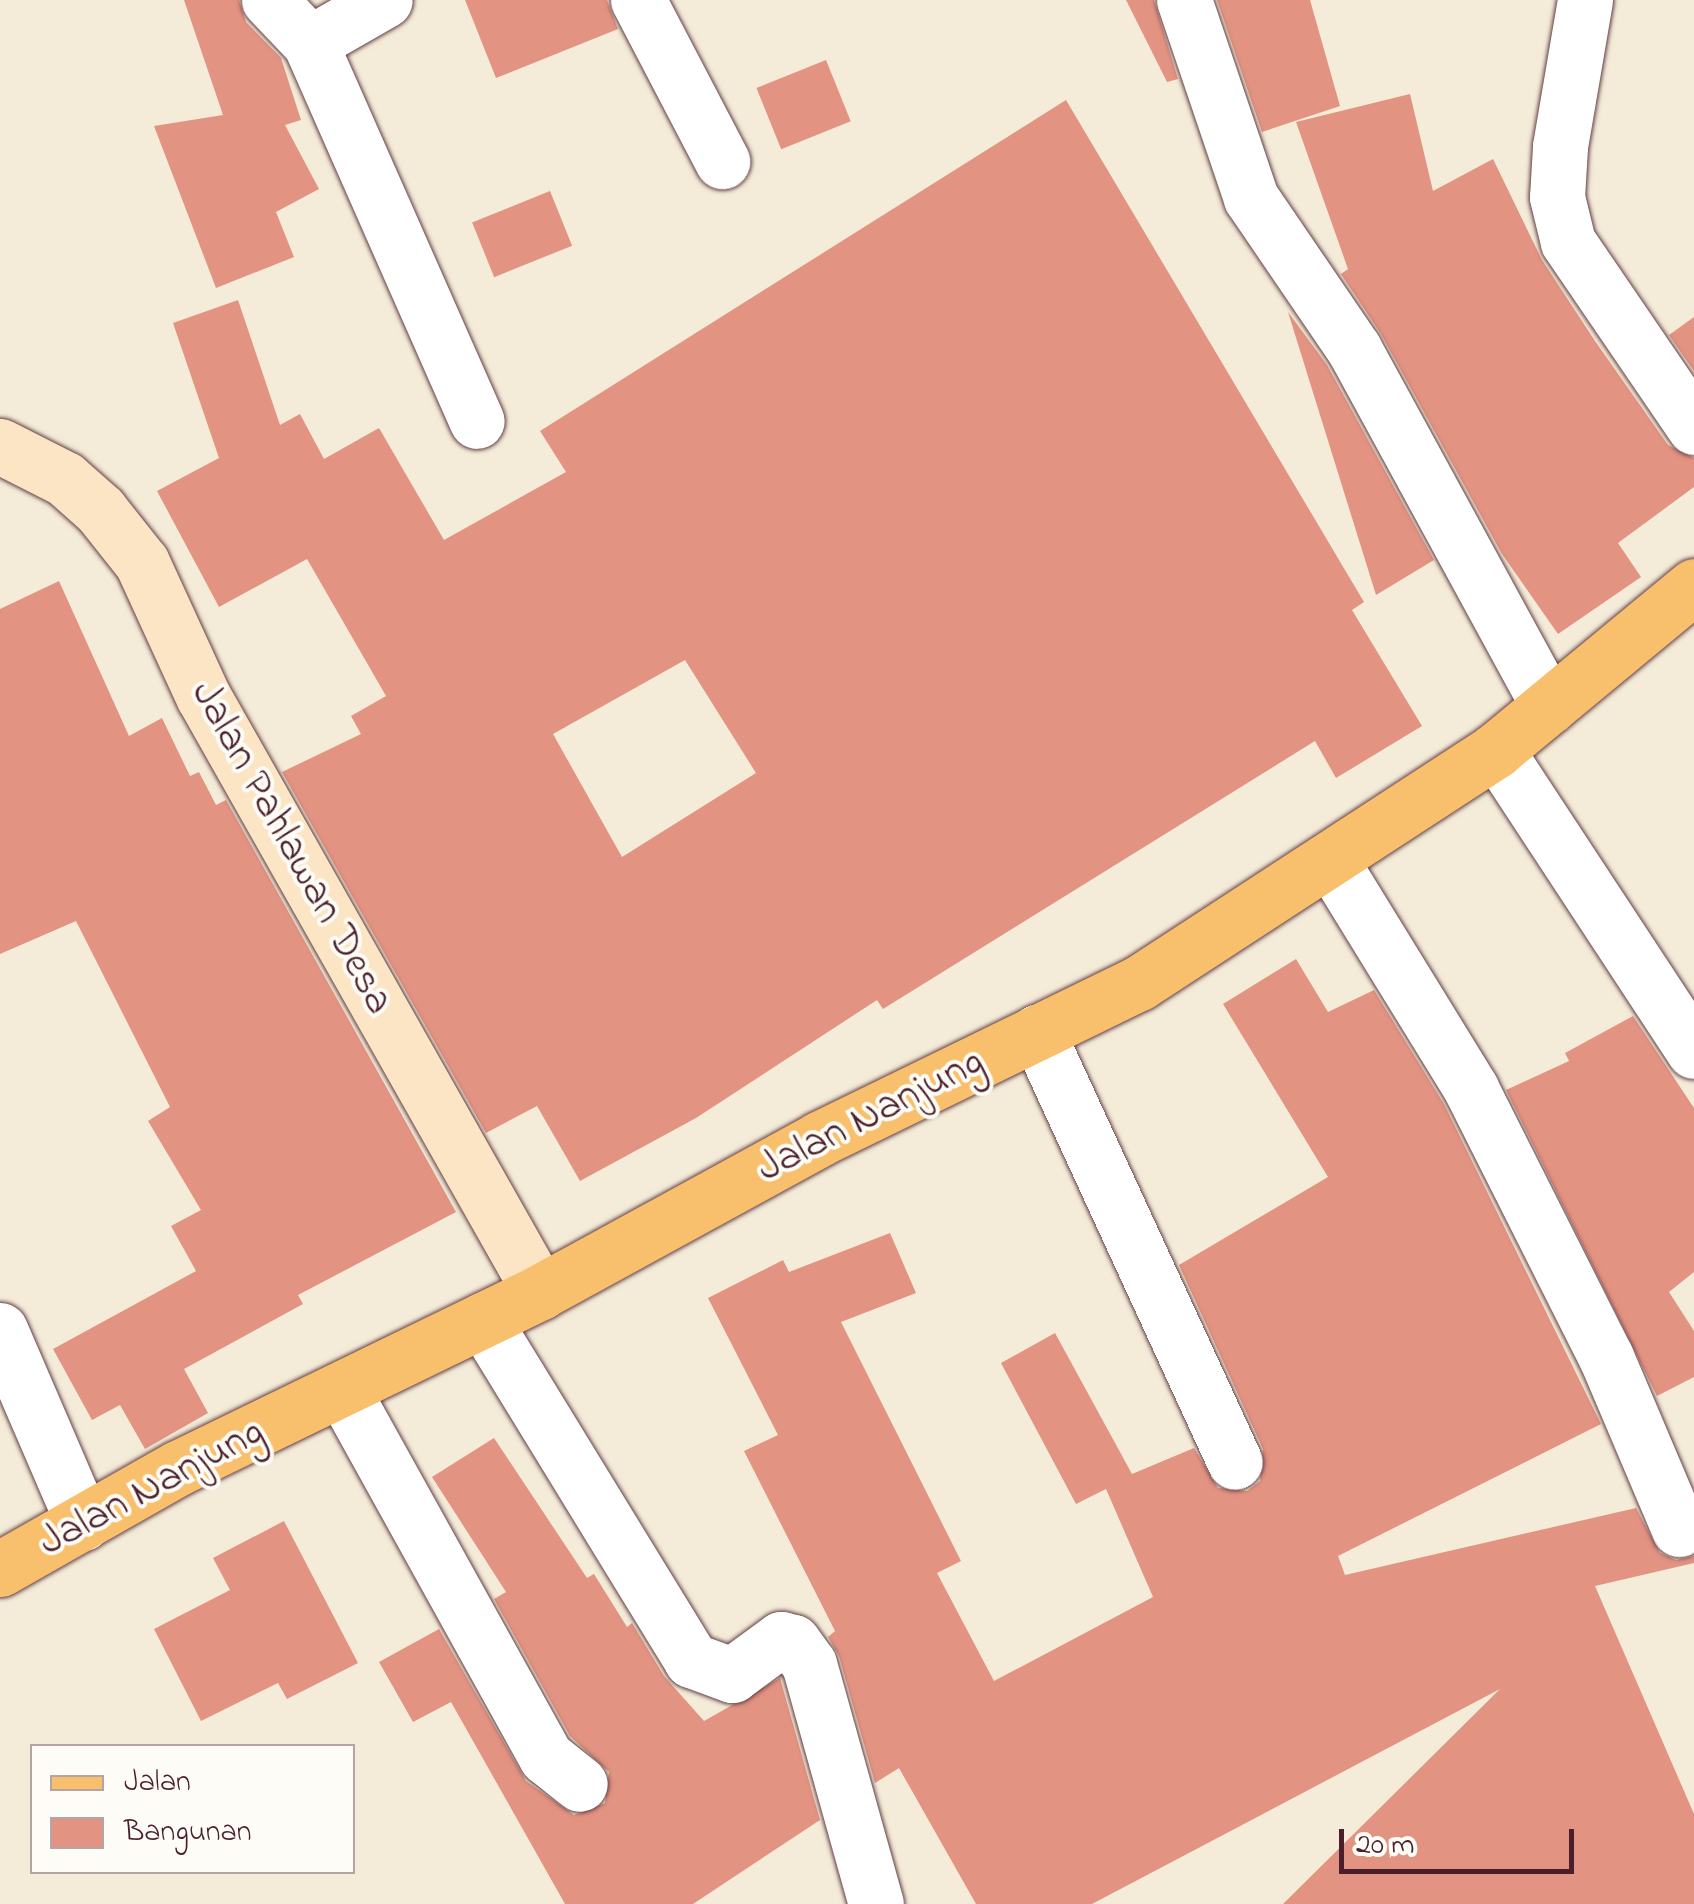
<!DOCTYPE html>
<style>
body{margin:0}
#map{position:relative;width:1694px;height:1904px;overflow:hidden;background:#f4ecd8;font-family:"Indie Flower",sans-serif}
div>[style]{position:absolute}
.building>*{inset:0;background:#e39382;transform-origin:0 0}
.roads{filter:drop-shadow(0 0 2px #643e45) drop-shadow(0 0 2px #643e45)}
.street>*{height:55px;margin:-27.5px;padding:0 27.5px;transform-origin:27.5px;border-radius:27.5px;background:#fff}
.secondary>*{height:55px;margin:-27.5px;padding:0 27.5px;transform-origin:27.5px;border-radius:27.5px;background:#fce5c4}
.primary>*{height:55px;margin:-27.5px;padding:0 27.5px;transform-origin:27.5px;border-radius:27.5px;background:#f8bf6c}
span{translate:-50% -50%;white-space:nowrap;text-align:center;line-height:1.15;-webkit-text-stroke:8px #fdfcf7;paint-order:stroke}
.street-label{font-size:42px;color:#4a1f2b}
.legend{position:absolute;left:30px;top:1744px;width:325px;height:130px;box-sizing:border-box;background:#fdfcf7;border:2px solid #b5a4a5;margin:0;padding:12px 18px;list-style:none;font-size:30px;color:#4a1f2b}
.legend li{display:flex;align-items:center;gap:20px;height:50px}
.legend b{width:50px;border:2px solid #b5a4a5}
.scale{position:absolute;left:1339px;top:1829px;width:235px;height:45px;box-sizing:border-box;border:5px solid #4a1f2b;border-top:0;padding-left:12px;font-size:30px;line-height:35px;white-space:nowrap;color:#4a1f2b;-webkit-text-stroke:8px #fdfcf7;paint-order:stroke}
</style>
<div id="map">
<div class="building">
<i style="clip-path:polygon(184px 0,239px 0,246px 22px,281px 58px,301px 120px,285px 125px,319px 189px,276px 212px,294px 257px,216px 288px,154px 126px,223px 115px)"></i>
<i style="clip-path:polygon(465px 0,607px 0,618px 29px,496px 78px)"></i>
<i style="clip-path:polygon(1126px 0,1154px 0,1178px 79px,1167px 82px)"></i>
<i style="clip-path:polygon(1217px 0,1310px 0,1340px 106px,1262px 132px)"></i>
<i style="left:826px;top:60px;width:66px;height:75px;rotate:68deg"></i>
<i style="clip-path:polygon(1410px 94px,1433px 191px,1493px 159px,1542px 260px,1595px 341px,1668px 445px,1694px 458px,1694px 487px,1618px 543px,1641px 577px,1558px 634px,1502px 554px,1381px 334px,1341px 274px,1348px 269px,1296px 122px)"></i>
<i style="clip-path:polygon(evenodd,1066px 100px,1364px 602px,1352px 610px,1422px 726px,1336px 778px,1315px 741px,883px 1009px,877px 1000px,696px 1118px,580px 1181px,537px 1106px,486px 1133px,282px 772px,361px 734px,351px 716px,386px 696px,307px 559px,219px 607px,157px 491px,219px 458px,173px 323px,238px 300px,280px 425px,300px 414px,324px 459px,379px 428px,444px 540px,566px 472px,540px 431px,1066px 100px,685px 660px,756px 773px,622px 857px,553px 734px,685px 660px)"></i>
<i style="left:550px;top:191px;width:59px;height:84px;rotate:68deg"></i>
<i style="clip-path:polygon(1288px 312px,1327px 365px,1434px 560px,1376px 595px)"></i>
<i style="clip-path:polygon(1694px 317px,1694px 371px,1669px 335px)"></i>
<i style="clip-path:polygon(59px 581px,129px 736px,162px 718px,190px 776px,199px 772px,216px 805px,226px 800px,456px 1212px,298px 1295px,303px 1304px,184px 1369px,208px 1413px,145px 1449px,120px 1405px,92px 1420px,53px 1349px,196px 1271px,171px 1226px,201px 1210px,148px 1121px,170px 1107px,76px 921px,0 954px,0 609px)"></i>
<i style="clip-path:polygon(1296px 959px,1328px 1012px,1374px 990px,1444px 1104px,1601px 1424px,1338px 1556px,1345px 1575px,1636px 1508px,1660px 1553px,1676px 1560px,1694px 1556px,1694px 1563px,1595px 1586px,1694px 1814px,1694px 1904px,1283px 1904px,1500px 1689px,1092px 1904px,976px 1904px,899px 1768px,875px 1783px,839px 1656px,828px 1637px,835px 1631px,744px 1451px,778px 1435px,708px 1298px,783px 1260px,789px 1272px,890px 1233px,916px 1293px,841px 1322px,961px 1561px,937px 1573px,994px 1681px,1153px 1597px,1106px 1489px,1076px 1504px,1001px 1363px,1055px 1333px,1132px 1474px,1194px 1448px,1218px 1488px,1247px 1491px,1260px 1481px,1263px 1449px,1179px 1265px,1328px 1177px,1223px 1004px)"></i>
<i style="clip-path:polygon(1633px 1016px,1694px 1108px,1694px 1272px,1669px 1292px,1694px 1331px,1694px 1377px,1657px 1396px,1506px 1090px,1569px 1061px,1565px 1053px)"></i>
<i style="clip-path:polygon(494px 1438px,587px 1578px,594px 1574px,627px 1627px,632px 1623px,664px 1676px,704px 1721px,780px 1678px,820px 1820px,693px 1904px,565px 1904px,451px 1702px,413px 1722px,379px 1662px,439px 1629px,526px 1781px,574px 1815px,605px 1803px,609px 1772px,570px 1736px,494px 1599px,506px 1592px,432px 1477px)"></i>
<i style="clip-path:polygon(284px 1521px,358px 1663px,287px 1699px,278px 1683px,201px 1721px,154px 1629px,230px 1590px,213px 1558px)"></i>
</div>
<div class="roads">
<div class="street">
<i style="left:269px;top:0;width:59px;rotate:46.4deg"></i>
<i style="left:310px;top:43px;width:413px;rotate:66.2deg"></i>
<i style="left:638px;top:0;width:182px;rotate:62.4deg"></i>
<i style="left:1184px;top:0;width:209px;rotate:71.3deg"></i>
<i style="left:1251px;top:198px;width:183px;rotate:55.7deg"></i>
<i style="left:1354px;top:349px;width:407px;rotate:61.4deg"></i>
<i style="left:1585px;top:0;width:149px;rotate:99.7deg"></i>
<i style="left:1560px;top:147px;width:50px;rotate:93.4deg"></i>
<i style="left:1557px;top:197px;width:46px;rotate:76.3deg"></i>
<i style="left:1568px;top:242px;width:224px;rotate:55.7deg"></i>
<i style="left:310px;top:43px;width:86px;rotate:-29.8deg"></i>
<i style="left:1496px;top:750px;width:360px;rotate:56.7deg"></i>
<i style="left:1331px;top:861px;width:268px;rotate:58.4deg"></i>
<i style="left:1471px;top:1089px;width:300px;rotate:63.3deg"></i>
<i style="left:1606px;top:1357px;width:187px;rotate:67deg"></i>
<i style="left:1037px;top:1032px;width:473px;rotate:65.3deg"></i>
<i style="left:483px;top:1320px;width:399px;rotate:58.5deg"></i>
<i style="left:691px;top:1660px;width:44px;rotate:20.1deg"></i>
<i style="left:732px;top:1675px;width:61px;rotate:-36.3deg"></i>
<i style="left:781px;top:1639px;width:12px;rotate:14deg"></i>
<i style="left:793px;top:1642px;width:27px;rotate:54deg"></i>
<i style="left:809px;top:1664px;width:249px;rotate:74.4deg"></i>
<i style="left:0;top:1330px;width:210px;rotate:66.7deg"></i>
<i style="left:342px;top:1389px;width:421px;rotate:61deg"></i>
<i style="left:546px;top:1757px;width:43px;rotate:38.5deg"></i>
</div>
<div class="secondary">
<i style="left:0;top:446px;width:73px;rotate:26.9deg"></i>
<i style="left:65px;top:479px;width:47px;rotate:41.5deg"></i>
<i style="left:100px;top:510px;width:68px;rotate:51.6deg"></i>
<i style="left:142px;top:563px;width:146px;rotate:65.4deg"></i>
<i style="left:203px;top:696px;width:685px;rotate:60.51deg"></i>
</div>
<div class="primary">
<i style="left:0;top:1569px;width:205px;rotate:-29.6deg"></i>
<i style="left:178px;top:1468px;width:403px;rotate:-25.9deg"></i>
<i style="left:540px;top:1292px;width:318px;rotate:-28.7deg"></i>
<i style="left:819px;top:1139px;width:356px;rotate:-26deg"></i>
<i style="left:1139px;top:983px;width:426px;rotate:-33.1deg"></i>
<i style="left:1496px;top:750px;width:257px;rotate:-39.6deg"></i>
</div>
</div>
<div class="street-label">
<span style="left:291px;top:848px;rotate:61deg">Jalan Pahlawan Desa</span>
<span style="left:871px;top:1116px;rotate:-27deg">Jalan Nanjung</span>
<span style="left:152px;top:1488px;rotate:-28deg">Jalan Nanjung</span>
</div>
<ul class="legend">
<li><b style="height:12px;background:#f8bf6c"></b>Jalan</li>
<li><b style="height:28px;background:#e39382"></b>Bangunan</li>
</ul>
<div class="scale">20 m</div>
</div>
